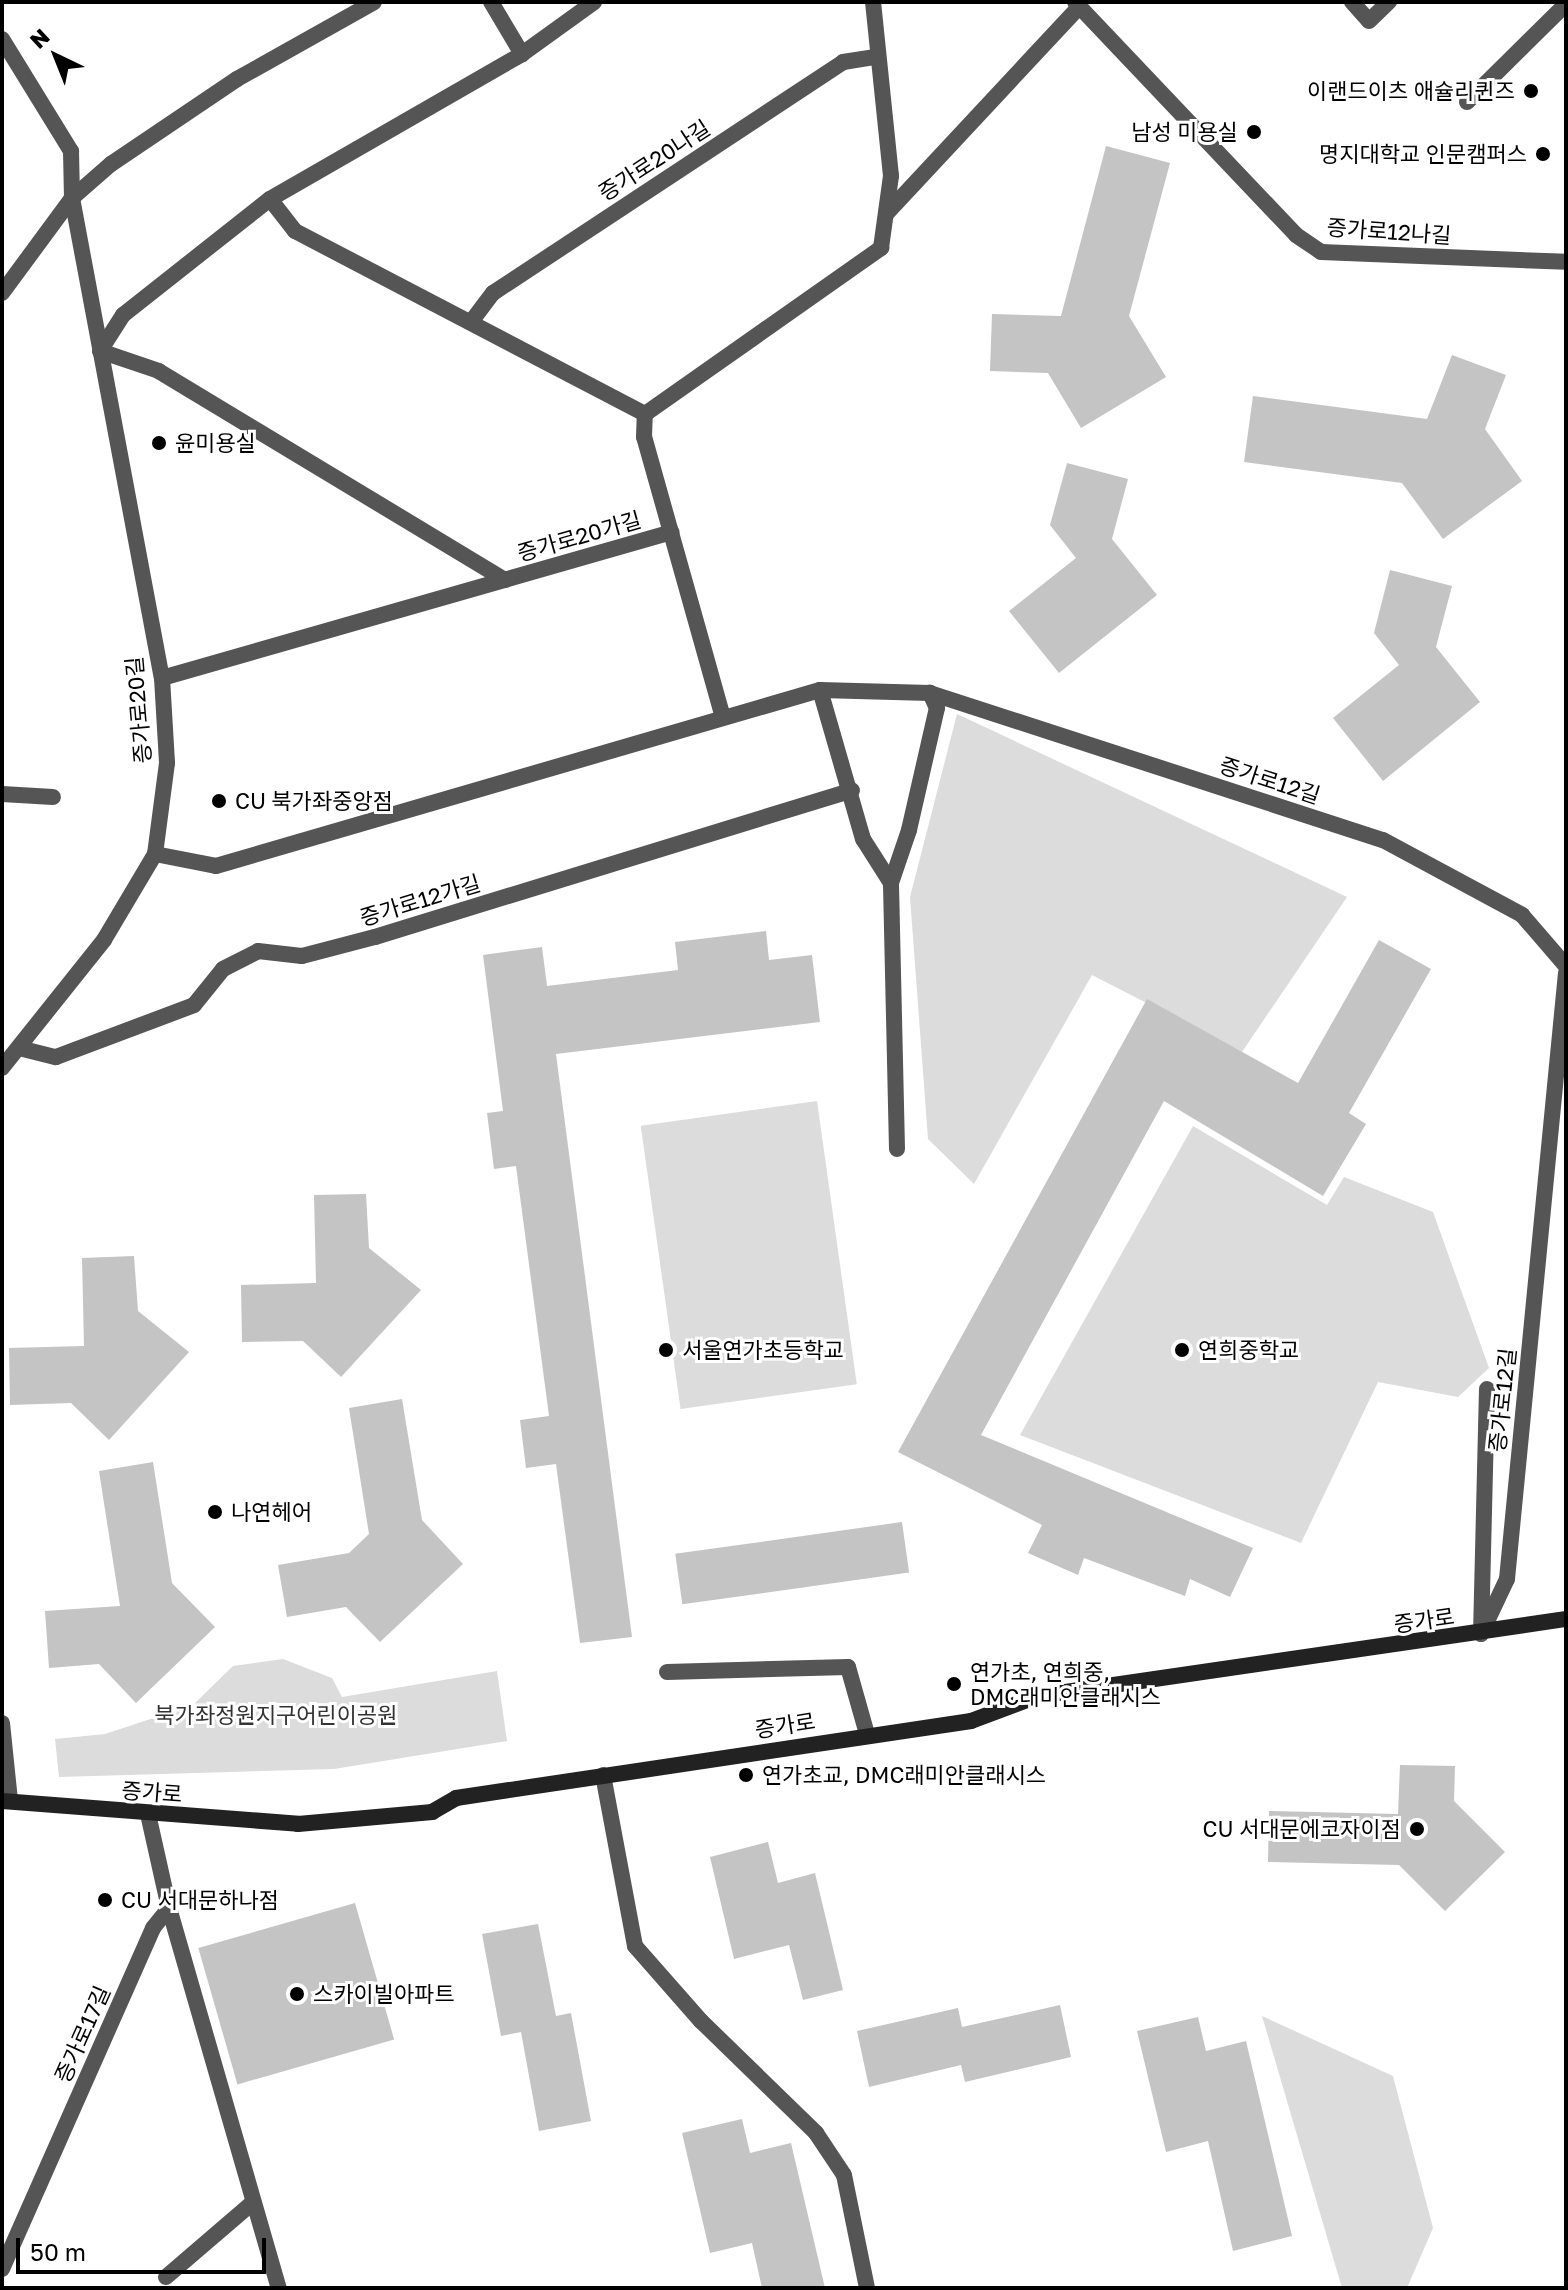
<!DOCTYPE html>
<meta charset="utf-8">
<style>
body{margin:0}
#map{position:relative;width:1568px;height:2290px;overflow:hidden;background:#fff;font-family:"Golos Text","Noto Sans KR",sans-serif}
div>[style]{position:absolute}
.green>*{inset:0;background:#dcdcdc;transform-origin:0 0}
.building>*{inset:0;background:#c4c4c4;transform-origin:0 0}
.lane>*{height:16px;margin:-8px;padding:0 8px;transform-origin:8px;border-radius:8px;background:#555}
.street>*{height:16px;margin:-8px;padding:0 8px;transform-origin:8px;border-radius:8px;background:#555}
.secondary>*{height:16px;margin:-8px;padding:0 8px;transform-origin:8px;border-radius:8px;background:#222}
.dots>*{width:22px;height:22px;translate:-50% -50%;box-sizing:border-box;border:4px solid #fff;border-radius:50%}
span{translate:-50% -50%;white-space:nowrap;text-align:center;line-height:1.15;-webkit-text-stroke:6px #fff;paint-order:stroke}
.poi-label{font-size:22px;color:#000}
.right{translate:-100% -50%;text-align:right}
.left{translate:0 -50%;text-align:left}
.street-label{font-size:22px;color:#000}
.park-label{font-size:22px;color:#333}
.frame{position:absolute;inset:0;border:4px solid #000;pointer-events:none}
.north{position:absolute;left:16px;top:16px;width:80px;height:80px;-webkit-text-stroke:6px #fff;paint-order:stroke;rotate:317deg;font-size:22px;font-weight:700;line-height:32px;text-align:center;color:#000}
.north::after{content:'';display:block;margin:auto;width:28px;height:36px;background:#000;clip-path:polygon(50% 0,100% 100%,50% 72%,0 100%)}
.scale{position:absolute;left:16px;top:2238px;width:250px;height:36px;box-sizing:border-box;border:4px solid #000;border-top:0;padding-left:10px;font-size:24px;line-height:28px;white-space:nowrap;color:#000;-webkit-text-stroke:6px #fff;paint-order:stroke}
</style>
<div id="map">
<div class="green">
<i style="clip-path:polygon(957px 714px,1347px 897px,1242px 1052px,1092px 975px,974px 1184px,928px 1139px,910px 897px)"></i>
<i style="left:817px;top:1101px;width:286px;height:178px;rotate:82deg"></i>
<i style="clip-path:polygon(1193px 1126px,1327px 1205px,1344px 1177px,1433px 1212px,1489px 1368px,1458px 1397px,1378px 1382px,1301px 1543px,1020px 1435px)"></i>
<i style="clip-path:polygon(283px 1659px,332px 1678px,342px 1697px,497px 1671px,507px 1741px,334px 1769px,59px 1777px,55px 1739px,105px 1734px,193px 1705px,233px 1666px)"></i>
<i style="clip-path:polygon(1262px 2016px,1393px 2076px,1433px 2228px,1407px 2288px,1342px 2288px)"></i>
</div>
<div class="building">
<i style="clip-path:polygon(1106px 146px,1170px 163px,1129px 316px,1166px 377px,1081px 428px,1048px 373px,990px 371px,992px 314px,1061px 316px)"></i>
<i style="clip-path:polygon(1452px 355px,1506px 375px,1485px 429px,1522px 481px,1443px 539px,1402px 483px,1244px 462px,1253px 396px,1427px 419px)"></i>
<i style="clip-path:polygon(1067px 463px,1128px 479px,1112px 539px,1157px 595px,1059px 673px,1009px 611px,1076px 558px,1050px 525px)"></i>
<i style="clip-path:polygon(1390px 570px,1452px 586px,1436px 647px,1480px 702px,1383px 781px,1333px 718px,1399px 665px,1374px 633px)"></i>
<i style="clip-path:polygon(766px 931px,769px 960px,812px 955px,820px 1022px,556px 1054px,632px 1637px,580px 1643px,556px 1464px,526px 1468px,520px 1420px,549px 1416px,516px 1166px,494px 1169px,487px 1113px,503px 1111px,483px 955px,542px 947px,547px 986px,678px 970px,675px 942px)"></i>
<i style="clip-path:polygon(1379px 940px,1431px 969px,1349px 1113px,1366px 1124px,1323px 1196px,1164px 1101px,981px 1435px,1253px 1548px,1230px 1597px,1190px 1579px,1185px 1596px,1084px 1558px,1078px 1575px,1028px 1553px,1042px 1525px,898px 1452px,1147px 999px,1298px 1083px)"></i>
<i style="clip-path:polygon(366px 1194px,369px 1248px,421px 1290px,341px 1377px,303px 1341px,242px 1342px,241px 1285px,316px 1283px,314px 1195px)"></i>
<i style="clip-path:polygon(134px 1256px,138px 1311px,189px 1352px,109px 1440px,71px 1403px,10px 1405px,9px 1348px,84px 1346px,82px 1258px)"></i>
<i style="clip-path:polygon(402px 1399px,422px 1520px,463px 1564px,380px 1642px,346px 1607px,287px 1617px,278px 1565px,349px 1553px,369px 1534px,349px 1408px)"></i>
<i style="clip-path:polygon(153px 1462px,172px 1583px,215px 1627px,136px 1703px,99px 1664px,49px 1668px,45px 1611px,120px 1606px,99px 1471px)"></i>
<i style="left:902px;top:1522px;width:51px;height:229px;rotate:82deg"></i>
<i style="clip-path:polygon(1400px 1765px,1455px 1766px,1454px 1801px,1505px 1852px,1445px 1911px,1399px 1865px,1268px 1862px,1269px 1811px,1398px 1814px)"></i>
<i style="clip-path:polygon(768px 1842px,778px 1883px,815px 1873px,843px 1990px,803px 2000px,789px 1945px,734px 1959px,710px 1857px)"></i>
<i style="left:355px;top:1903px;width:142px;height:163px;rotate:74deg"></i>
<i style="clip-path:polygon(538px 1924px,556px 2016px,571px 2013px,591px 2121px,539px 2131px,521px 2032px,501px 2036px,482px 1934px)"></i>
<i style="clip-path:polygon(1060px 2005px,1071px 2057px,965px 2082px,961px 2065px,869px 2087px,857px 2031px,958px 2008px,962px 2027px)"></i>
<i style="clip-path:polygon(1198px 2017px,1206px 2051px,1246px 2041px,1292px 2236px,1233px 2251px,1208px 2141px,1166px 2152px,1137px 2031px)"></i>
<i style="clip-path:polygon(742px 2119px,750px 2153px,791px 2143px,825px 2288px,762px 2288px,752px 2243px,710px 2253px,682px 2133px)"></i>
</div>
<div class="lane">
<i style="left:1352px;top:2px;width:25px;rotate:48deg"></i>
<i style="left:1369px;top:21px;width:28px;rotate:-44deg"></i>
<i style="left:1481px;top:1634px;width:245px;rotate:-88.6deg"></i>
<i style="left:667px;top:1672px;width:181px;rotate:-1.6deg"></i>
<i style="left:848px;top:1667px;width:70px;rotate:74.2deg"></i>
<i style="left:2px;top:1723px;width:78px;rotate:84.1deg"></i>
<i style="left:603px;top:1775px;width:174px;rotate:79.4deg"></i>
<i style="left:635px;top:1946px;width:100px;rotate:48.7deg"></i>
<i style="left:701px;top:2021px;width:161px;rotate:44.2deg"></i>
<i style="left:816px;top:2133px;width:50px;rotate:56.3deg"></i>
<i style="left:844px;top:2175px;width:115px;rotate:78.5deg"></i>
<i style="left:166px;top:2277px;width:112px;rotate:-40.7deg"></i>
</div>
<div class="street">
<i style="left:491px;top:2px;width:61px;rotate:59.2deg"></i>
<i style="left:1075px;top:2px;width:321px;rotate:46.5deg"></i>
<i style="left:1296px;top:235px;width:30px;rotate:34deg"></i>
<i style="left:1321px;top:252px;width:245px;rotate:2.3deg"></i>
<i style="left:2px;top:39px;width:132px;rotate:58.4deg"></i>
<i style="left:71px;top:151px;width:47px;rotate:88.8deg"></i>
<i style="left:72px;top:198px;width:488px;rotate:79.4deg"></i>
<i style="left:162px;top:678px;width:85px;rotate:86.6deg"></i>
<i style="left:167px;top:763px;width:92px;rotate:97.5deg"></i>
<i style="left:155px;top:854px;width:100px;rotate:120.7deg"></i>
<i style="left:104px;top:940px;width:164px;rotate:128.6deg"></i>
<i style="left:1467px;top:102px;width:139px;rotate:-44.7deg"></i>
<i style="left:270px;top:199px;width:41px;rotate:52deg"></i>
<i style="left:295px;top:231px;width:395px;rotate:27.6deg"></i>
<i style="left:886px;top:214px;width:280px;rotate:-47deg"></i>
<i style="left:2px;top:293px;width:118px;rotate:-53.6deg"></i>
<i style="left:72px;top:198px;width:52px;rotate:-41.1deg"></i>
<i style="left:111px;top:164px;width:152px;rotate:-34deg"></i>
<i style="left:237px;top:79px;width:157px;rotate:-29.3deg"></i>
<i style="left:471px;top:322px;width:36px;rotate:-53deg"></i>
<i style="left:493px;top:293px;width:419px;rotate:-33.4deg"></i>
<i style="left:843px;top:62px;width:33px;rotate:-9deg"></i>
<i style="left:505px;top:580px;width:404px;rotate:-148.9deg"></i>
<i style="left:159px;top:371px;width:62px;rotate:-161.3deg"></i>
<i style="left:100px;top:351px;width:43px;rotate:-57.4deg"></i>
<i style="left:123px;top:315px;width:187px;rotate:-38.3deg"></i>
<i style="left:270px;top:199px;width:291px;rotate:-29.9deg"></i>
<i style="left:522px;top:54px;width:89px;rotate:-35.8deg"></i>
<i style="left:162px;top:678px;width:530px;rotate:-15.98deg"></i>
<i style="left:820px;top:690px;width:155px;rotate:73.9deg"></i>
<i style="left:863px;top:839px;width:52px;rotate:57.5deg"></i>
<i style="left:722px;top:714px;width:288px;rotate:-105.7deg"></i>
<i style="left:644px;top:437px;width:23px;rotate:-88deg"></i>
<i style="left:645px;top:414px;width:289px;rotate:-35.1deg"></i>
<i style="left:881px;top:248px;width:73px;rotate:-82.1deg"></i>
<i style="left:891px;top:176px;width:175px;rotate:-95.9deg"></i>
<i style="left:2px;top:794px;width:51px;rotate:3.4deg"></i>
<i style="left:155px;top:854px;width:62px;rotate:11.1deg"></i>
<i style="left:216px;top:866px;width:629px;rotate:-16.25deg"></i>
<i style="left:820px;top:690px;width:110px;rotate:1.6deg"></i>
<i style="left:930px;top:693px;width:476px;rotate:18deg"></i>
<i style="left:1383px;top:840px;width:158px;rotate:28.3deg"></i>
<i style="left:1522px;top:915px;width:67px;rotate:49.2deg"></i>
<i style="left:19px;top:1048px;width:38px;rotate:14deg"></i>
<i style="left:56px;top:1057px;width:147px;rotate:-20.6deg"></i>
<i style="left:194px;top:1005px;width:46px;rotate:-51.1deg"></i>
<i style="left:223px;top:969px;width:39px;rotate:-27deg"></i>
<i style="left:258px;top:951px;width:44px;rotate:6.5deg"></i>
<i style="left:302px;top:956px;width:75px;rotate:-14.6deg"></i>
<i style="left:375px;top:937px;width:499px;rotate:-17.1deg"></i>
<i style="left:897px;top:1149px;width:266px;rotate:-91.3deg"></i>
<i style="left:891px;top:883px;width:56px;rotate:-71.2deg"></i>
<i style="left:909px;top:830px;width:125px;rotate:-77.1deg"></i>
<i style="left:937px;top:708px;width:17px;rotate:-115deg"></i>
<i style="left:1481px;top:1634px;width:61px;rotate:-64.7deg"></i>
<i style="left:1507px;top:1579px;width:609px;rotate:-84.44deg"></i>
<i style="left:169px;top:1908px;width:396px;rotate:73.9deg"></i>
<i style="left:2px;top:2269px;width:373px;rotate:-66.1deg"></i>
<i style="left:153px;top:1928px;width:26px;rotate:-51deg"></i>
<i style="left:169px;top:1908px;width:96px;rotate:-102.6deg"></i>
</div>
<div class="secondary">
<i style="left:2px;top:1801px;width:297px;rotate:4.4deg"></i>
<i style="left:298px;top:1824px;width:135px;rotate:-5.1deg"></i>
<i style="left:432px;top:1812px;width:28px;rotate:-30deg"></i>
<i style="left:456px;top:1798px;width:521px;rotate:-8.5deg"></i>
<i style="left:971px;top:1721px;width:72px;rotate:-20.5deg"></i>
<i style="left:1038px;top:1696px;width:534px;rotate:-8.3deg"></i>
</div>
<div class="dots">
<i style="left:1531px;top:91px;background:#000"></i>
<i style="left:1254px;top:132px;background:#000"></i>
<i style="left:1543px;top:154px;background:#000"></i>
<i style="left:159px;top:443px;background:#000"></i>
<i style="left:219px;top:801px;background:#000"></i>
<i style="left:666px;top:1350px;background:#000"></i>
<i style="left:1182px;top:1350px;background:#000"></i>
<i style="left:215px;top:1512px;background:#000"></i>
<i style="left:954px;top:1684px;background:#000"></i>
<i style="left:746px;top:1775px;background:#000"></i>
<i style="left:1417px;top:1829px;background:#000"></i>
<i style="left:105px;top:1900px;background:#000"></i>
<i style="left:297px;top:1994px;background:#000"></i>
</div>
<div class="poi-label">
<span class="right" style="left:1515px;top:91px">이랜드이츠 애슐리퀸즈</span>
<span class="right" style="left:1238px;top:132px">남성 미용실</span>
<span class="right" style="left:1527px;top:154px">명지대학교 인문캠퍼스</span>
<span class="left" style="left:175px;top:443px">윤미용실</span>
<span class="left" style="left:235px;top:801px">CU 북가좌중앙점</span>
<span class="left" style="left:682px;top:1350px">서울연가초등학교</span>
<span class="left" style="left:1198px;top:1350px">연희중학교</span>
<span class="left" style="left:231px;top:1512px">나연헤어</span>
<span class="left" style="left:970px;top:1684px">연가초, 연희중,<br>DMC래미안클래시스</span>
<span class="left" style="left:762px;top:1775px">연가초교, DMC래미안클래시스</span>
<span class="right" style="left:1401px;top:1829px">CU 서대문에코자이점</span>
<span class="left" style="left:121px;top:1900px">CU 서대문하나점</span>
<span class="left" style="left:313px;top:1994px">스카이빌아파트</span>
</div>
<div class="street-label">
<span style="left:654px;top:160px;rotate:-33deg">증가로20나길</span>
<span style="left:1389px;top:231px;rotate:4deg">증가로12나길</span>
<span style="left:579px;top:536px;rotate:-16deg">증가로20가길</span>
<span style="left:138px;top:710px;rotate:-95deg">증가로20길</span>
<span style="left:1270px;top:780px;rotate:18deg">증가로12길</span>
<span style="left:420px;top:900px;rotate:-17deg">증가로12가길</span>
<span style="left:1502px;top:1400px;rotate:-84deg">증가로12길</span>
<span style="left:1424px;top:1620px;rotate:-8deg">증가로</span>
<span style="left:785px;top:1725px;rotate:-9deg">증가로</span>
<span style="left:152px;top:1792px;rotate:4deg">증가로</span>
<span style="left:82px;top:2034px;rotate:-66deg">증가로17길</span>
</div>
<div class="park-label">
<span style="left:276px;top:1715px">북가좌정원지구어린이공원</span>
</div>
<div class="frame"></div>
<div class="north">N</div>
<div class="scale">50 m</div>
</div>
